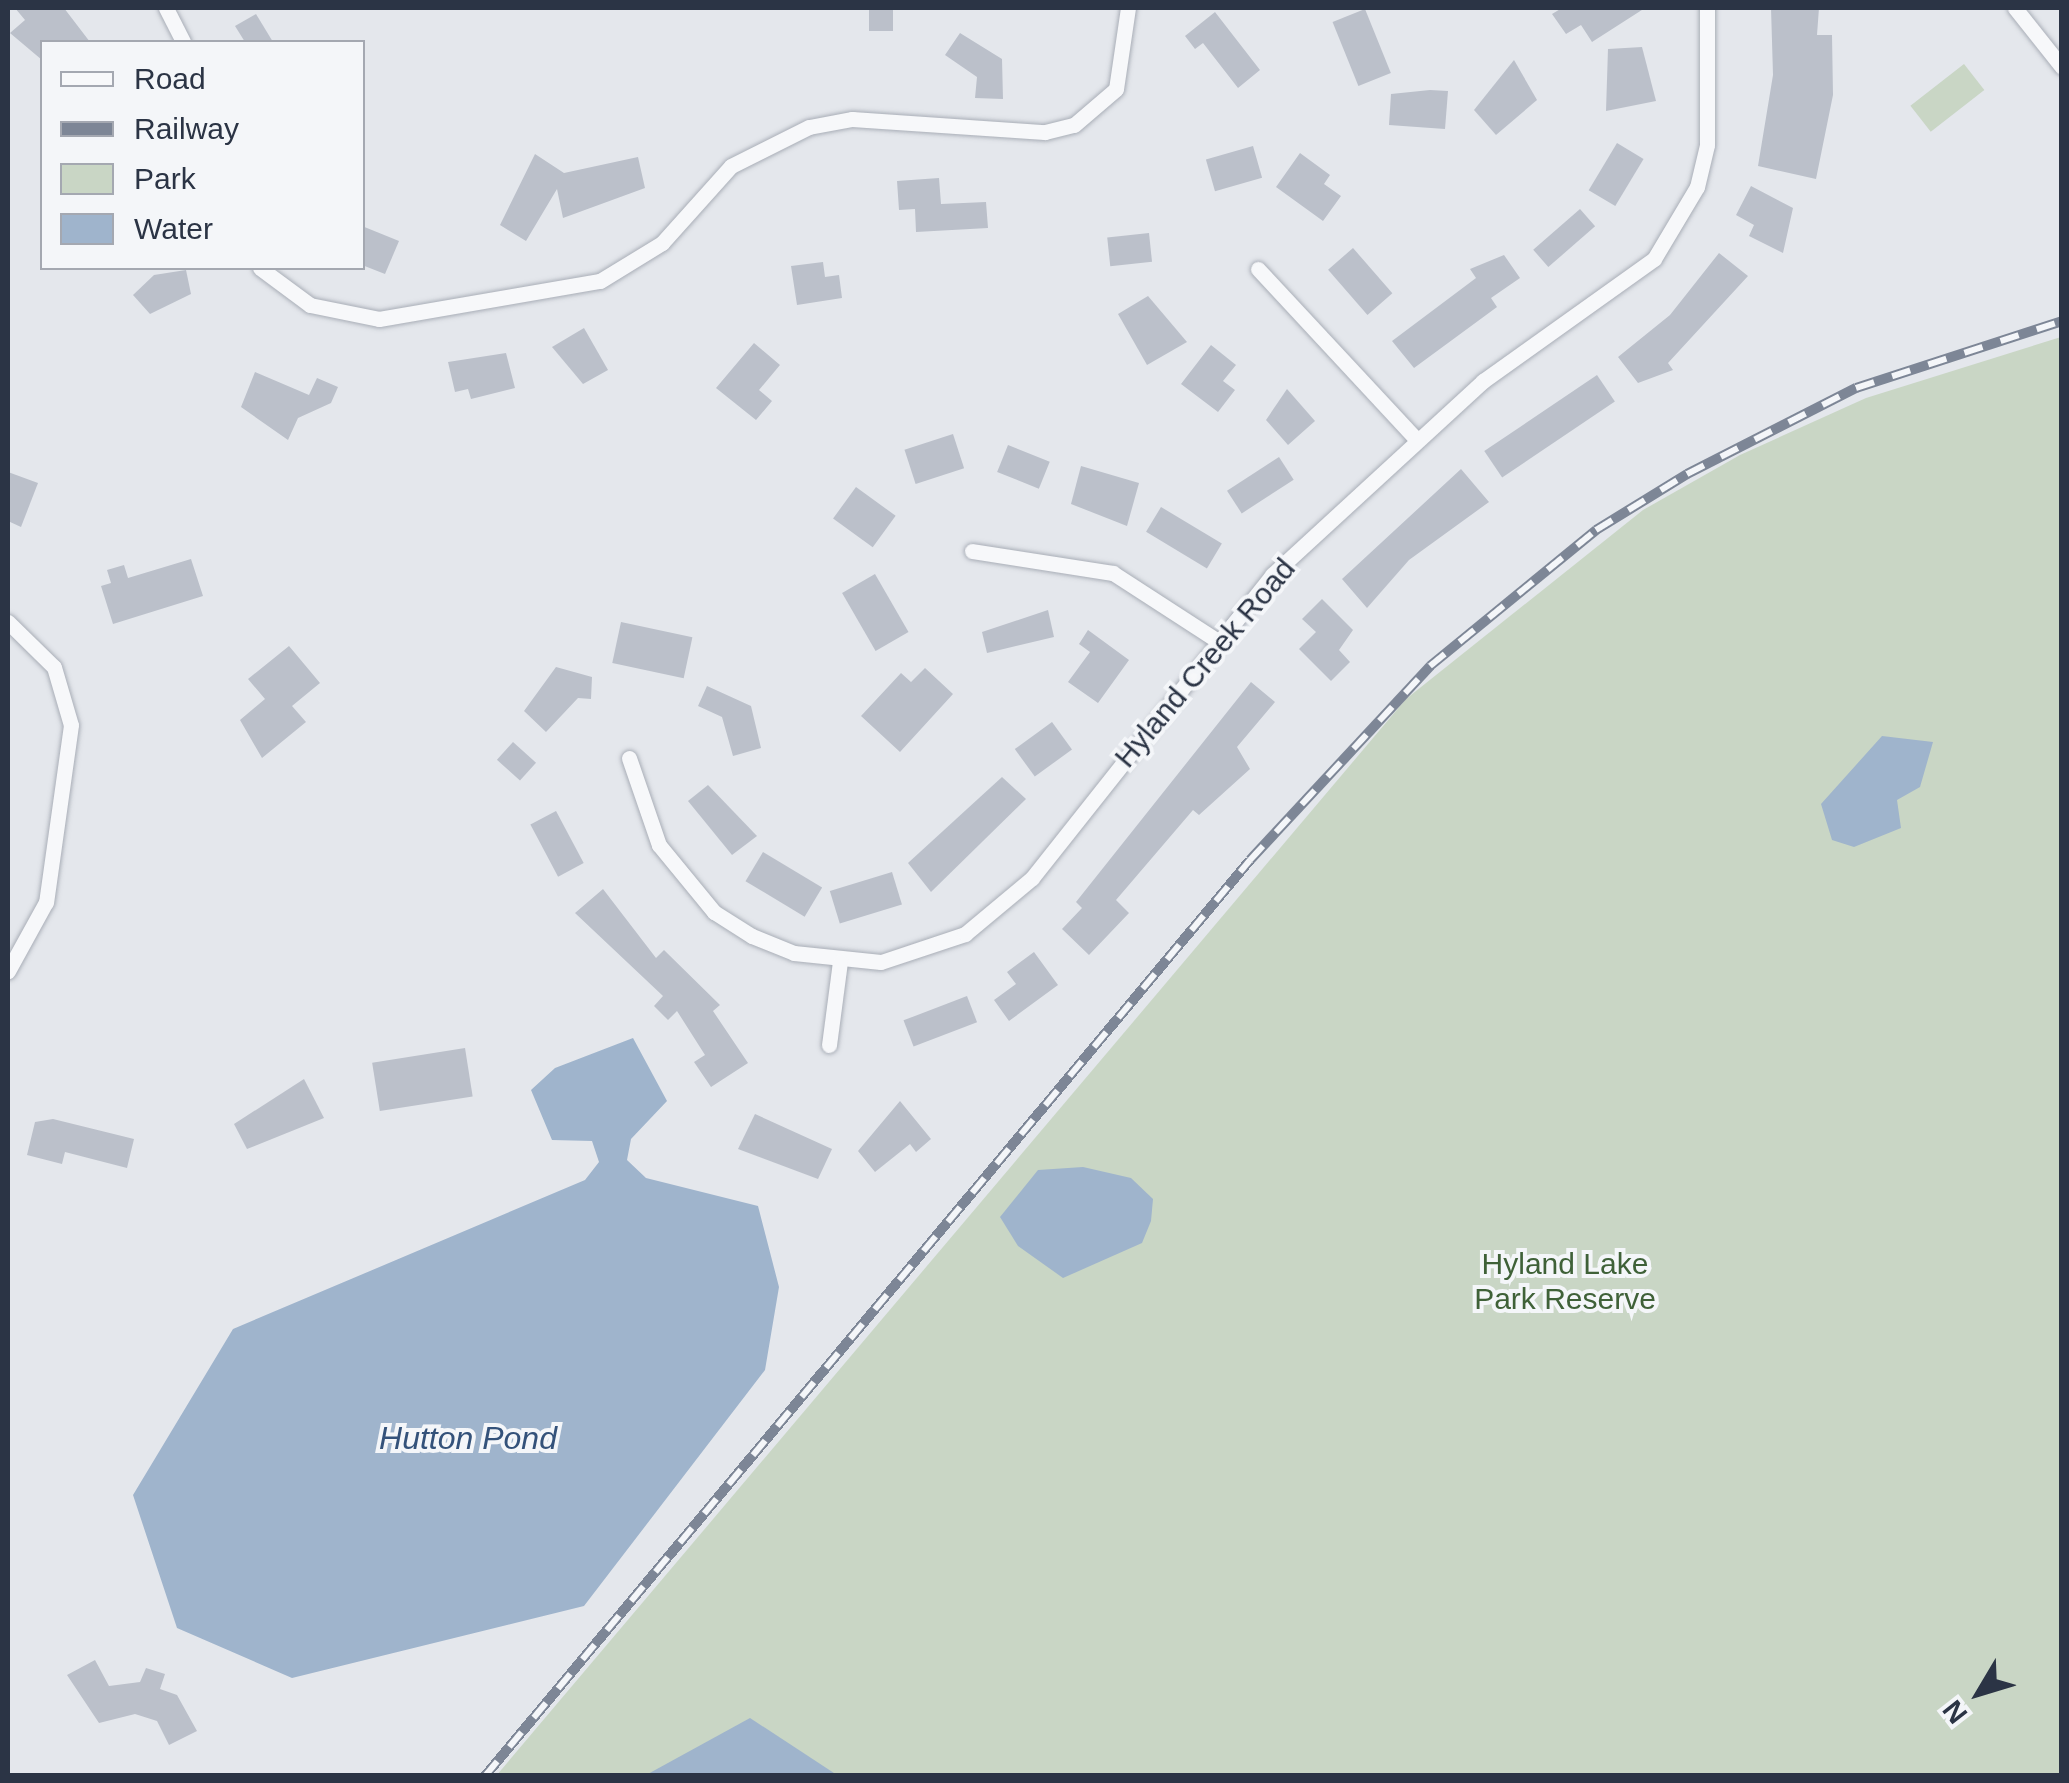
<!DOCTYPE html>
<style>
body{margin:0}
#map{position:relative;width:2069px;height:1783px;overflow:hidden;background:#e4e7ec;font-family:Arial,sans-serif}
div>[style]{position:absolute}
.green>*{inset:0;background:#c9d6c5;transform-origin:0 0}
.water>*{inset:0;background:#9fb4cc}
.building>*{inset:0;background:#bbc0ca;transform-origin:0 0}
.roads{filter:drop-shadow(0 0 2px #a9aeb7) drop-shadow(0 0 2px #a9aeb7)}
.minor>*{height:15px;margin:-7.5px;padding:0 7.5px;transform-origin:7.5px;border-radius:7.5px;background:#f7f8fa}
.rail>*{height:10px;margin-top:-5px;transform-origin:0;background:repeating-linear-gradient(90deg,#f4f6f9 0 19px,#7d8696 0 38px);box-sizing:border-box;border-block:2px solid #7d8696}
span{translate:-50% -50%;white-space:nowrap;text-align:center;line-height:1.15;-webkit-text-stroke:8px #f4f6f9;paint-order:stroke}
.street-label{font-size:30px;color:#2b3445}
.park-label{font-size:30px;color:#3f6138}
.water-label{font-size:32px;color:#34527a;font-style:italic}
.frame{position:absolute;inset:0;border:10px solid #2b3445;pointer-events:none}
.legend{position:absolute;left:40px;top:40px;width:325px;height:230px;box-sizing:border-box;background:#f4f6f9;border:2px solid #a4a8b1;margin:0;padding:12px 18px;list-style:none;font-size:30px;color:#2b3445}
.legend li{display:flex;align-items:center;gap:20px;height:50px}
.legend b{width:50px;border:2px solid #a4a8b1}
.north{position:absolute;left:1929px;top:1643px;width:100px;height:100px;-webkit-text-stroke:8px #f4f6f9;paint-order:stroke;rotate:232deg;font-size:28px;font-weight:700;line-height:40px;text-align:center;color:#2b3445}
.north::after{content:'';display:block;margin:auto;width:35px;height:45px;background:#2b3445;clip-path:polygon(50% 0,100% 100%,50% 72%,0 100%)}
</style>
<div id="map">
<div class="green">
<i style="left:1964px;top:64px;width:33px;height:68px;rotate:52deg"></i>
<i style="clip-path:polygon(2061px 337px,2061px 1775px,496px 1776px,1406px 699px,1643px 510px,1740px 455px,1866px 398px)"></i>
</div>
<div class="water">
<i style="clip-path:polygon(1882px 736px,1933px 742px,1920px 787px,1897px 800px,1901px 828px,1854px 847px,1832px 840px,1821px 804px)"></i>
<i style="clip-path:polygon(633px 1038px,667px 1101px,631px 1139px,627px 1160px,646px 1178px,758px 1206px,779px 1287px,765px 1370px,584px 1606px,292px 1678px,177px 1628px,133px 1495px,233px 1329px,585px 1180px,599px 1162px,592px 1141px,552px 1140px,531px 1090px,555px 1068px)"></i>
<i style="clip-path:polygon(1083px 1167px,1131px 1178px,1153px 1199px,1151px 1221px,1142px 1243px,1063px 1278px,1018px 1246px,1000px 1217px,1038px 1170px)"></i>
<i style="clip-path:polygon(750px 1718px,837px 1775px,646px 1775px)"></i>
</div>
<div class="building">
<i style="clip-path:polygon(15px 8px,64px 8px,90px 42px,42px 42px,42px 60px,10px 33px,25px 20px)"></i>
<i style="left:869px;top:8px;width:24px;height:23px"></i>
<i style="clip-path:polygon(1562px 8px,1645px 8px,1592px 42px,1581px 25px,1566px 34px,1552px 14px)"></i>
<i style="clip-path:polygon(1771px 8px,1819px 8px,1817px 35px,1832px 35px,1833px 95px,1816px 179px,1758px 166px,1773px 75px)"></i>
<i style="left:1365px;top:9px;width:69px;height:35px;rotate:68deg"></i>
<i style="clip-path:polygon(1215px 12px,1260px 70px,1238px 88px,1203px 43px,1195px 49px,1185px 36px)"></i>
<i style="clip-path:polygon(256px 14px,273px 42px,245px 42px,235px 26px)"></i>
<i style="clip-path:polygon(960px 33px,1002px 59px,1003px 99px,975px 98px,977px 77px,945px 55px)"></i>
<i style="clip-path:polygon(1642px 47px,1656px 101px,1606px 111px,1608px 49px)"></i>
<i style="clip-path:polygon(1514px 60px,1537px 100px,1496px 135px,1474px 110px)"></i>
<i style="clip-path:polygon(1430px 90px,1448px 91px,1445px 129px,1389px 125px,1391px 94px)"></i>
<i style="left:1617px;top:143px;width:31px;height:55px;rotate:31deg"></i>
<i style="left:1253px;top:146px;width:33px;height:49px;rotate:74deg"></i>
<i style="clip-path:polygon(1300px 153px,1330px 175px,1324px 184px,1341px 196px,1323px 221px,1276px 187px)"></i>
<i style="clip-path:polygon(535px 154px,564px 173px,638px 157px,645px 188px,563px 218px,557px 189px,526px 241px,500px 225px)"></i>
<i style="clip-path:polygon(939px 178px,941px 204px,986px 202px,988px 228px,916px 232px,915px 209px,899px 210px,897px 181px)"></i>
<i style="clip-path:polygon(1751px 186px,1793px 208px,1783px 253px,1749px 236px,1754px 225px,1736px 215px)"></i>
<i style="left:1580px;top:209px;width:23px;height:62px;rotate:49deg"></i>
<i style="clip-path:polygon(362px 226px,399px 241px,385px 274px,362px 265px)"></i>
<i style="left:1149px;top:233px;width:29px;height:42px;rotate:84deg"></i>
<i style="left:1353px;top:248px;width:60px;height:33px;rotate:49deg"></i>
<i style="clip-path:polygon(1719px 253px,1748px 276px,1668px 363px,1673px 370px,1638px 383px,1618px 357px,1670px 315px)"></i>
<i style="clip-path:polygon(1504px 255px,1520px 278px,1491px 298px,1497px 307px,1414px 368px,1392px 341px,1476px 278px,1470px 269px)"></i>
<i style="clip-path:polygon(823px 262px,825px 277px,839px 275px,842px 298px,797px 305px,791px 266px)"></i>
<i style="clip-path:polygon(186px 270px,191px 294px,150px 314px,133px 295px,154px 275px)"></i>
<i style="clip-path:polygon(1148px 296px,1187px 342px,1147px 365px,1118px 314px)"></i>
<i style="clip-path:polygon(584px 328px,608px 370px,583px 384px,552px 347px)"></i>
<i style="clip-path:polygon(754px 343px,780px 365px,759px 390px,772px 401px,756px 420px,716px 388px)"></i>
<i style="clip-path:polygon(1211px 345px,1236px 365px,1223px 381px,1235px 390px,1218px 412px,1181px 384px)"></i>
<i style="clip-path:polygon(506px 353px,515px 388px,471px 399px,468px 389px,455px 392px,448px 362px)"></i>
<i style="clip-path:polygon(255px 372px,309px 395px,317px 378px,338px 387px,331px 403px,298px 418px,288px 440px,241px 407px)"></i>
<i style="left:1597px;top:375px;width:32px;height:136px;rotate:56deg"></i>
<i style="clip-path:polygon(1287px 389px,1315px 421px,1288px 445px,1266px 420px)"></i>
<i style="left:953px;top:434px;width:36px;height:51px;rotate:72deg"></i>
<i style="left:1008px;top:445px;width:45px;height:29px;rotate:22deg"></i>
<i style="left:1279px;top:457px;width:27px;height:62px;rotate:57deg"></i>
<i style="clip-path:polygon(1081px 466px,1139px 483px,1127px 526px,1071px 504px)"></i>
<i style="clip-path:polygon(1461px 469px,1489px 502px,1409px 560px,1367px 608px,1342px 579px)"></i>
<i style="clip-path:polygon(8px 472px,38px 483px,21px 527px,8px 521px)"></i>
<i style="left:856px;top:487px;width:49px;height:39px;rotate:36deg"></i>
<i style="left:1161px;top:507px;width:71px;height:29px;rotate:31deg"></i>
<i style="clip-path:polygon(191px 559px,203px 596px,113px 624px,101px 586px,111px 583px,107px 570px,124px 565px,128px 578px)"></i>
<i style="left:875px;top:574px;width:67px;height:38px;rotate:60deg"></i>
<i style="clip-path:polygon(1322px 599px,1353px 630px,1339px 650px,1350px 662px,1331px 681px,1299px 649px,1316px 632px,1302px 619px)"></i>
<i style="clip-path:polygon(1048px 610px,1054px 637px,987px 653px,982px 632px)"></i>
<i style="left:621px;top:622px;width:73px;height:42px;rotate:12deg"></i>
<i style="clip-path:polygon(1088px 630px,1129px 660px,1098px 703px,1068px 682px,1090px 652px,1079px 644px)"></i>
<i style="clip-path:polygon(289px 646px,320px 683px,292px 706px,306px 722px,262px 758px,240px 720px,265px 699px,248px 679px)"></i>
<i style="clip-path:polygon(556px 667px,592px 677px,591px 699px,578px 698px,546px 732px,524px 711px)"></i>
<i style="clip-path:polygon(925px 668px,953px 694px,900px 752px,861px 716px,901px 673px,911px 682px)"></i>
<i style="clip-path:polygon(1251px 682px,1275px 702px,1237px 747px,1250px 769px,1199px 815px,1193px 810px,1116px 900px,1129px 913px,1089px 955px,1062px 929px,1082px 908px,1076px 902px)"></i>
<i style="clip-path:polygon(707px 686px,751px 706px,761px 748px,733px 756px,722px 717px,698px 706px)"></i>
<i style="left:1052px;top:722px;width:34px;height:46px;rotate:54deg"></i>
<i style="left:513px;top:742px;width:31px;height:24px;rotate:42deg"></i>
<i style="clip-path:polygon(1002px 777px,1026px 799px,931px 892px,908px 863px)"></i>
<i style="clip-path:polygon(708px 785px,757px 836px,732px 855px,688px 801px)"></i>
<i style="left:556px;top:811px;width:59px;height:29px;rotate:62deg"></i>
<i style="left:763px;top:852px;width:69px;height:34px;rotate:31deg"></i>
<i style="left:892px;top:872px;width:34px;height:65px;rotate:73deg"></i>
<i style="clip-path:polygon(603px 889px,656px 958px,664px 950px,720px 1005px,713px 1011px,748px 1063px,711px 1087px,694px 1062px,705px 1055px,677px 1011px,668px 1020px,654px 1006px,663px 996px,575px 913px)"></i>
<i style="clip-path:polygon(1034px 952px,1058px 985px,1009px 1021px,994px 1000px,1016px 984px,1007px 972px)"></i>
<i style="left:967px;top:996px;width:28px;height:68px;rotate:69deg"></i>
<i style="left:465px;top:1048px;width:49px;height:94px;rotate:81deg"></i>
<i style="clip-path:polygon(304px 1079px,324px 1118px,247px 1149px,234px 1124px)"></i>
<i style="clip-path:polygon(900px 1101px,931px 1139px,916px 1152px,910px 1144px,875px 1172px,858px 1151px)"></i>
<i style="clip-path:polygon(755px 1114px,832px 1149px,818px 1179px,738px 1149px)"></i>
<i style="clip-path:polygon(53px 1119px,134px 1139px,127px 1168px,65px 1152px,62px 1164px,27px 1155px,35px 1122px)"></i>
<i style="clip-path:polygon(95px 1660px,109px 1686px,140px 1682px,146px 1668px,165px 1674px,160px 1689px,177px 1695px,197px 1731px,169px 1745px,157px 1721px,135px 1714px,99px 1723px,67px 1675px)"></i>
</div>
<div class="roads">
<div class="minor">
<i style="left:166px;top:8px;width:38px;rotate:63deg"></i>
<i style="left:2015px;top:8px;width:75px;rotate:51.5deg"></i>
<i style="left:260px;top:268px;width:62px;rotate:36.5deg"></i>
<i style="left:310px;top:305px;width:70px;rotate:11.5deg"></i>
<i style="left:379px;top:319px;width:224px;rotate:-9.8deg"></i>
<i style="left:600px;top:281px;width:73px;rotate:-31.5deg"></i>
<i style="left:662px;top:243px;width:103px;rotate:-48.1deg"></i>
<i style="left:731px;top:166px;width:87px;rotate:-26.6deg"></i>
<i style="left:809px;top:127px;width:44px;rotate:-10.5deg"></i>
<i style="left:852px;top:119px;width:193px;rotate:3.9deg"></i>
<i style="left:1045px;top:132px;width:30px;rotate:-14deg"></i>
<i style="left:1074px;top:125px;width:55px;rotate:-40.6deg"></i>
<i style="left:1116px;top:89px;width:82px;rotate:-81.6deg"></i>
<i style="left:1258px;top:269px;width:233px;rotate:47.1deg"></i>
<i style="left:972px;top:551px;width:143px;rotate:8.9deg"></i>
<i style="left:1113px;top:573px;width:123px;rotate:33deg"></i>
<i style="left:8px;top:622px;width:64px;rotate:44.4deg"></i>
<i style="left:54px;top:667px;width:60px;rotate:73.7deg"></i>
<i style="left:71px;top:725px;width:179px;rotate:98deg"></i>
<i style="left:46px;top:902px;width:79px;rotate:118.8deg"></i>
<i style="left:629px;top:758px;width:92px;rotate:71deg"></i>
<i style="left:659px;top:845px;width:87px;rotate:50.6deg"></i>
<i style="left:714px;top:912px;width:45px;rotate:32.3deg"></i>
<i style="left:752px;top:936px;width:45px;rotate:22deg"></i>
<i style="left:794px;top:953px;width:87px;rotate:5.9deg"></i>
<i style="left:881px;top:962px;width:89px;rotate:-18.4deg"></i>
<i style="left:965px;top:934px;width:87px;rotate:-39.9deg"></i>
<i style="left:1032px;top:878px;width:387px;rotate:-51.6deg"></i>
<i style="left:1272px;top:575px;width:287px;rotate:-42.6deg"></i>
<i style="left:1483px;top:381px;width:210px;rotate:-35.5deg"></i>
<i style="left:1654px;top:259px;width:84px;rotate:-59.2deg"></i>
<i style="left:1697px;top:187px;width:43px;rotate:-76.6deg"></i>
<i style="left:1707px;top:145px;width:137px;rotate:-90deg"></i>
<i style="left:829px;top:1045px;width:84px;rotate:-82.5deg"></i>
</div>
</div>
<div class="rail">
<i style="left:485px;top:1776px;width:1193px;rotate:-50.13deg"></i>
<i style="left:1250px;top:860px;width:265px;rotate:-47.1deg"></i>
<i style="left:1430px;top:666px;width:215px;rotate:-39.3deg"></i>
<i style="left:1596px;top:530px;width:107px;rotate:-31.6deg"></i>
<i style="left:1687px;top:474px;width:190px;rotate:-27deg"></i>
<i style="left:1856px;top:388px;width:217px;rotate:-18deg"></i>
</div>
<div class="street-label">
<span style="left:1205px;top:663px;rotate:-50deg">Hyland Creek Road</span>
</div>
<div class="park-label">
<span style="left:1565px;top:1281px">Hyland Lake<br>Park Reserve</span>
</div>
<div class="water-label">
<span style="left:468px;top:1438px">Hutton Pond</span>
</div>
<div class="frame"></div>
<ul class="legend">
<li><b style="height:12px;background:#f7f8fa"></b>Road</li>
<li><b style="height:12px;background:#7d8696"></b>Railway</li>
<li><b style="height:28px;background:#c9d6c5"></b>Park</li>
<li><b style="height:28px;background:#9fb4cc"></b>Water</li>
</ul>
<div class="north">N</div>
</div>
